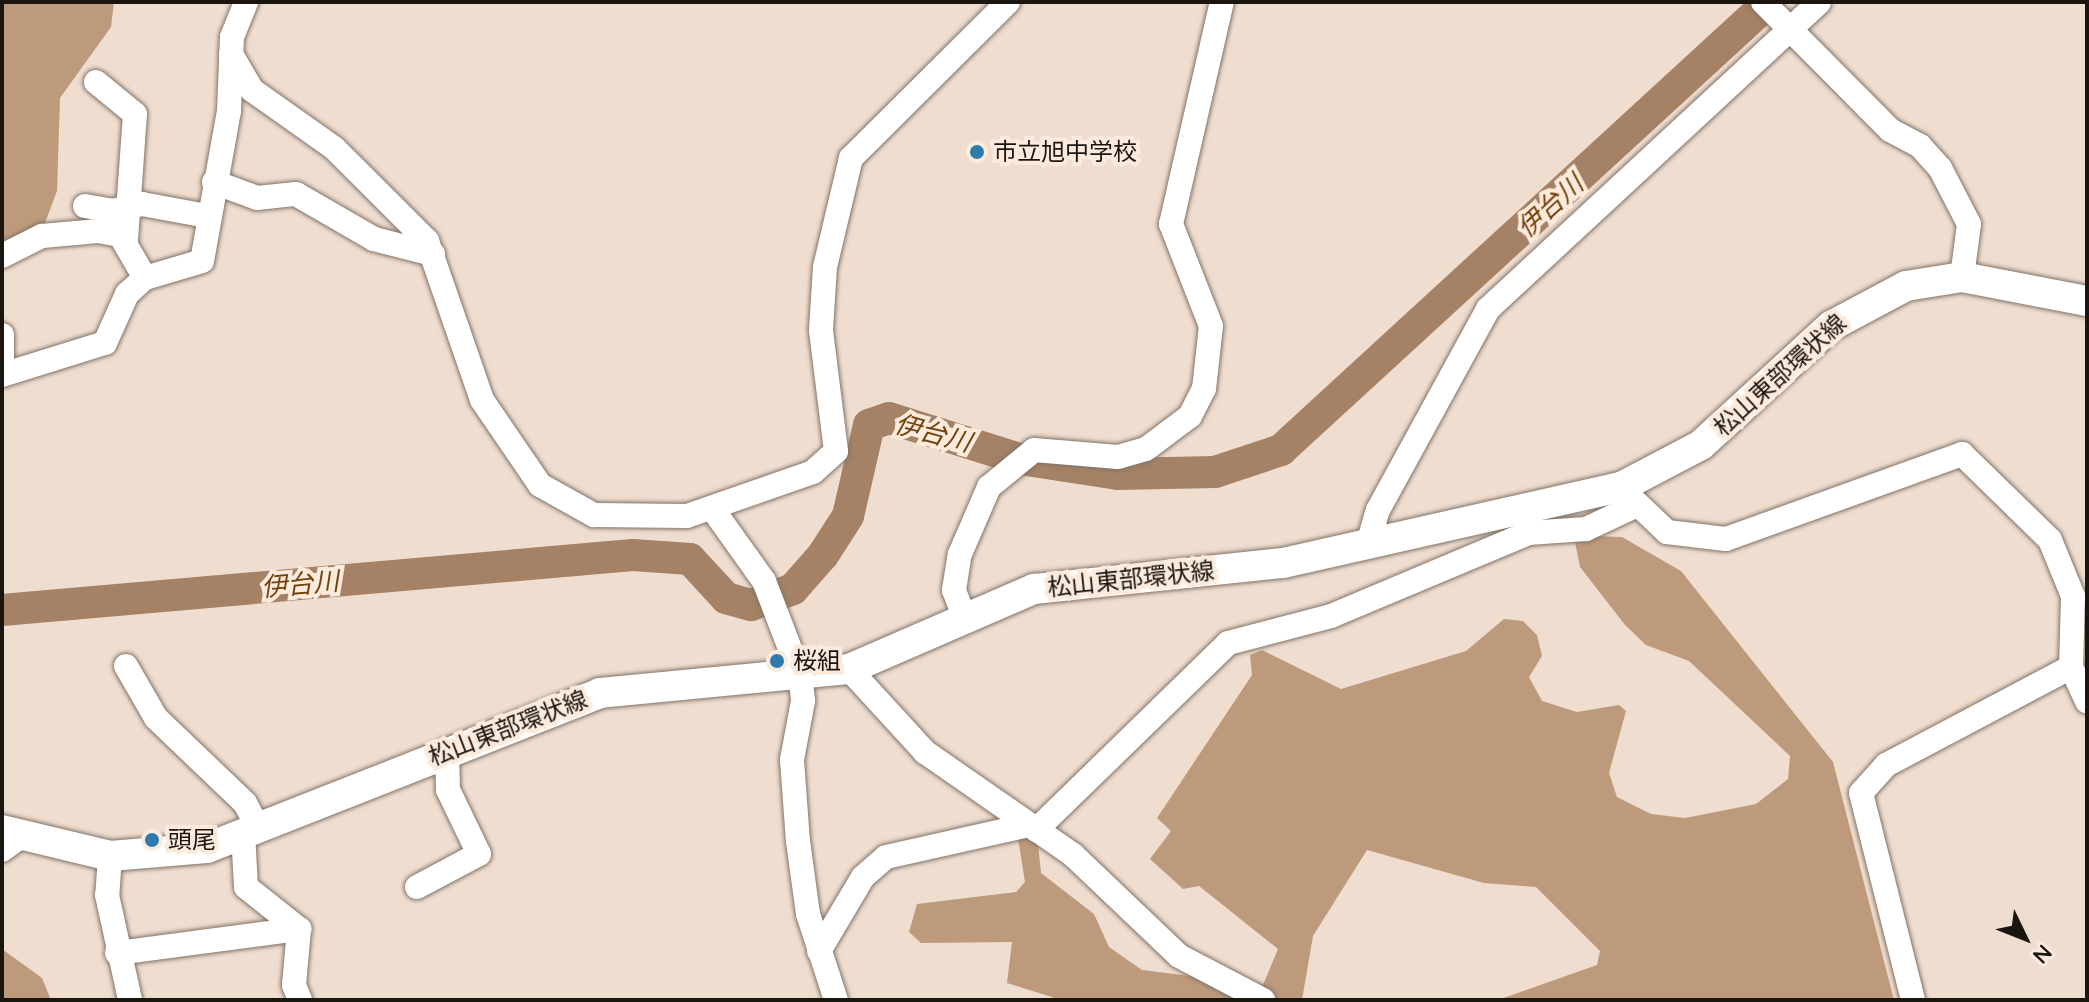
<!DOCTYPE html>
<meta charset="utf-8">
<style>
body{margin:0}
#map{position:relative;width:2089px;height:1002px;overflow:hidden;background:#efded0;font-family:Quicksand,"Noto Sans JP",sans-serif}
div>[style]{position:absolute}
.forest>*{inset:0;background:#be9a7c}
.river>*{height:32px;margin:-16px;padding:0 16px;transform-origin:16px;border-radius:16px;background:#a58265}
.roads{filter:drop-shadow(0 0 2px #827367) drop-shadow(0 0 2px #827367)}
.minor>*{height:24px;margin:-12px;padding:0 12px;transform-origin:12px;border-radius:12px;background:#fff}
.major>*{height:30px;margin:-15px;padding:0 15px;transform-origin:15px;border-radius:15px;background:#fff}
.dots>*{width:22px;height:22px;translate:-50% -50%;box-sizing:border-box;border:4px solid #fcebdd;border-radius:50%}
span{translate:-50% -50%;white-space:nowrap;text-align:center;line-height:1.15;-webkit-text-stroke:8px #fcebdd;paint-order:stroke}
.poi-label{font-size:24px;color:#1b1510}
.left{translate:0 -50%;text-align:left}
.street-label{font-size:24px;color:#1b1510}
.water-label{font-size:26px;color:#71420e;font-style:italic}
.frame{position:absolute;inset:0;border:4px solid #1b1510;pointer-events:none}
.north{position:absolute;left:1985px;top:898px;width:80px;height:80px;-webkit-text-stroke:6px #fcebdd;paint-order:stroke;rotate:133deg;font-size:22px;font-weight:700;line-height:32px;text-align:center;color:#1b1510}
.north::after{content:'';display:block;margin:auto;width:28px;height:36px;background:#1b1510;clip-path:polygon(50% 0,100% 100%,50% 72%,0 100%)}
</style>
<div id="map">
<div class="forest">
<i style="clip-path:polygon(2px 2px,114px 2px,111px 27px,60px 98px,57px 191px,45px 223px,2px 251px)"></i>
<i style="clip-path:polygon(1591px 536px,1622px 537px,1681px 571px,1833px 762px,1894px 1000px,1498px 1000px,1597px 965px,1600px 951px,1536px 887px,1484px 883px,1367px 850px,1313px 936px,1302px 1000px,1061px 1000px,1007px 983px,1012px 942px,921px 943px,909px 932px,917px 904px,1016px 892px,1025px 882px,1018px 838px,1028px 833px,1038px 844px,1041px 873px,1094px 914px,1109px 947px,1142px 970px,1263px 985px,1278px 949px,1199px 886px,1183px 889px,1150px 859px,1171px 831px,1157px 818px,1252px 675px,1250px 655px,1262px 650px,1341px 689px,1466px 651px,1504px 619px,1523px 621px,1537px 635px,1542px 656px,1529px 677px,1542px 701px,1577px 712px,1619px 705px,1626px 711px,1609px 773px,1617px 797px,1651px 814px,1685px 818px,1756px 804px,1788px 779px,1790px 756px,1689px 661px,1646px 645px,1625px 625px,1580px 567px,1575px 542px)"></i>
<i style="clip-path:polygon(2px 949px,42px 978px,51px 1000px,2px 1000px)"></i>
</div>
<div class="river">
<i style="left:2px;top:610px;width:633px;rotate:-4.98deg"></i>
<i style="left:633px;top:555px;width:57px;rotate:4deg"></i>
<i style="left:690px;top:559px;width:53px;rotate:47.3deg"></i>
<i style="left:726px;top:598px;width:26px;rotate:16deg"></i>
<i style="left:751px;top:605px;width:45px;rotate:-20.9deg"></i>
<i style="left:793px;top:589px;width:45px;rotate:-48.6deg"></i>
<i style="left:823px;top:555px;width:46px;rotate:-57.3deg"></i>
<i style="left:848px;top:516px;width:93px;rotate:-77deg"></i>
<i style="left:869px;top:425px;width:21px;rotate:-19deg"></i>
<i style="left:889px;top:418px;width:137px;rotate:17.4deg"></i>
<i style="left:1020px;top:459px;width:99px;rotate:8.7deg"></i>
<i style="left:1118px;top:474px;width:97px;rotate:-1.2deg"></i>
<i style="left:1215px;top:472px;width:70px;rotate:-18.4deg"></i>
<i style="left:1281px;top:450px;width:662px;rotate:-42.55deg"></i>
</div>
<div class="roads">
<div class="minor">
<i style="left:1763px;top:2px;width:180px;rotate:45.2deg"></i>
<i style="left:1890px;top:130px;width:34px;rotate:28deg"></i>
<i style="left:1920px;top:146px;width:30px;rotate:48deg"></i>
<i style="left:1940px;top:168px;width:63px;rotate:62.6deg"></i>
<i style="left:1969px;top:224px;width:53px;rotate:97.5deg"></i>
<i style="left:231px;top:54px;width:42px;rotate:59.7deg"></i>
<i style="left:252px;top:90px;width:100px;rotate:35.3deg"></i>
<i style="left:334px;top:148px;width:132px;rotate:45deg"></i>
<i style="left:427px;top:241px;width:168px;rotate:70.9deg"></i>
<i style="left:482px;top:400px;width:103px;rotate:55.7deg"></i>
<i style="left:540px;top:485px;width:62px;rotate:29.1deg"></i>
<i style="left:594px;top:515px;width:93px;rotate:0.6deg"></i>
<i style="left:687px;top:516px;width:133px;rotate:-19.2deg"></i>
<i style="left:813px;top:472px;width:31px;rotate:-42deg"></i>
<i style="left:836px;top:451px;width:122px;rotate:-97.1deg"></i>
<i style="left:821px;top:330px;width:63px;rotate:-86.4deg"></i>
<i style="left:825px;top:267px;width:112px;rotate:-76.6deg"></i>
<i style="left:851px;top:158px;width:221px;rotate:-44.8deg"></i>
<i style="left:96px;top:82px;width:50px;rotate:39.4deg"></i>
<i style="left:135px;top:114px;width:127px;rotate:94.1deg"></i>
<i style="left:214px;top:182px;width:46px;rotate:20.4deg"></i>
<i style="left:257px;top:198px;width:39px;rotate:-6deg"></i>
<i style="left:296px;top:194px;width:90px;rotate:30deg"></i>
<i style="left:374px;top:239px;width:61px;rotate:14.3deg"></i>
<i style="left:85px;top:206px;width:28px;rotate:10deg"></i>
<i style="left:113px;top:211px;width:30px;rotate:-14deg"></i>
<i style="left:142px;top:204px;width:66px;rotate:10.5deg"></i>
<i style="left:2px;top:256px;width:45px;rotate:-26.6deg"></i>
<i style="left:42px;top:236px;width:56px;rotate:-5.1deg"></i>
<i style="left:98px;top:231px;width:22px;rotate:10deg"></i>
<i style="left:120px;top:235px;width:50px;rotate:59.8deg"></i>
<i style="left:2px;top:335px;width:37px;rotate:90deg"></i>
<i style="left:2px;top:375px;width:108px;rotate:-17.3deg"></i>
<i style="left:105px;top:343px;width:54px;rotate:-65.8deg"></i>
<i style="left:127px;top:294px;width:24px;rotate:-42deg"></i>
<i style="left:145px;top:278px;width:59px;rotate:-16.6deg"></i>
<i style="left:202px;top:261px;width:152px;rotate:-79.8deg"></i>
<i style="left:229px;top:111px;width:74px;rotate:-87.7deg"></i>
<i style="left:232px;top:37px;width:38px;rotate:-68deg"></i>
<i style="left:1626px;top:493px;width:57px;rotate:43.6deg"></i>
<i style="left:1667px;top:532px;width:59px;rotate:6.8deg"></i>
<i style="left:1726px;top:539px;width:251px;rotate:-19.8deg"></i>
<i style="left:1962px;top:454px;width:123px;rotate:44.3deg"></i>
<i style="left:2050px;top:540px;width:61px;rotate:67.7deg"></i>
<i style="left:2073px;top:596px;width:71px;rotate:91.6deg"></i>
<i style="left:2071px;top:667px;width:38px;rotate:65deg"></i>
<i style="left:714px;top:511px;width:86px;rotate:54.5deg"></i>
<i style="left:764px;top:581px;width:101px;rotate:69deg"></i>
<i style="left:800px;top:675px;width:26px;rotate:83deg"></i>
<i style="left:803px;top:701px;width:60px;rotate:100.6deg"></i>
<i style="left:792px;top:760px;width:81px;rotate:85.8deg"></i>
<i style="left:798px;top:841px;width:74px;rotate:82.2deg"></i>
<i style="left:808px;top:914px;width:90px;rotate:72deg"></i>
<i style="left:1368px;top:544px;width:35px;rotate:-74deg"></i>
<i style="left:1378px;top:510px;width:229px;rotate:-61.3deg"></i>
<i style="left:1488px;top:309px;width:451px;rotate:-42.8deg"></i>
<i style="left:965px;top:619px;width:31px;rotate:-111deg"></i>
<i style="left:954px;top:590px;width:36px;rotate:-81deg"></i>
<i style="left:960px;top:554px;width:73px;rotate:-66.6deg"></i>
<i style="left:989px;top:487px;width:58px;rotate:-39.4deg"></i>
<i style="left:1034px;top:450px;width:84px;rotate:4.8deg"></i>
<i style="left:1118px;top:457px;width:29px;rotate:-16deg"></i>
<i style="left:1146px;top:449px;width:55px;rotate:-36.9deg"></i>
<i style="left:1190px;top:416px;width:30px;rotate:-63deg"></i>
<i style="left:1204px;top:389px;width:63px;rotate:-83.7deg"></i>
<i style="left:1211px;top:326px;width:110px;rotate:-111.4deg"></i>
<i style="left:1171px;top:224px;width:228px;rotate:-77.1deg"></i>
<i style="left:126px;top:666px;width:60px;rotate:60deg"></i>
<i style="left:156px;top:718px;width:123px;rotate:43.7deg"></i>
<i style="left:245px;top:803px;width:27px;rotate:62deg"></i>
<i style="left:849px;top:669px;width:113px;rotate:47.5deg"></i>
<i style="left:925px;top:752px;width:180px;rotate:34.8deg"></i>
<i style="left:1073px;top:855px;width:146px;rotate:43.6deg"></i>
<i style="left:1179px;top:956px;width:95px;rotate:27.6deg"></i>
<i style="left:1036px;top:830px;width:268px;rotate:-44.2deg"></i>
<i style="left:1228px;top:643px;width:106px;rotate:-14.7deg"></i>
<i style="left:1331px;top:616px;width:214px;rotate:-22.8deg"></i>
<i style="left:1528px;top:533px;width:58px;rotate:-3.9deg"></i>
<i style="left:1586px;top:529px;width:56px;rotate:-25.2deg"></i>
<i style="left:243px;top:833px;width:54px;rotate:86.8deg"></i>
<i style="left:246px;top:887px;width:68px;rotate:38.4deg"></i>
<i style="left:299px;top:929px;width:56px;rotate:95.1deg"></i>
<i style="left:294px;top:985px;width:16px;rotate:68deg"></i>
<i style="left:2px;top:850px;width:26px;rotate:-36deg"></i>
<i style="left:110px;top:856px;width:39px;rotate:94deg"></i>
<i style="left:107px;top:895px;width:107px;rotate:77.6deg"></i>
<i style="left:417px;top:887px;width:70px;rotate:-28deg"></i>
<i style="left:479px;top:854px;width:71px;rotate:-115.8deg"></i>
<i style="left:448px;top:790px;width:40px;rotate:-91.4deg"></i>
<i style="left:819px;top:951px;width:86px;rotate:-59.3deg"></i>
<i style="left:863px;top:877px;width:30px;rotate:-41deg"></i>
<i style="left:886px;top:857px;width:147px;rotate:-12.6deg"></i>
<i style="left:117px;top:953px;width:184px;rotate:-7.5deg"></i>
<i style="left:1913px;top:1000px;width:213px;rotate:-104.1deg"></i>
<i style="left:1861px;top:793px;width:38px;rotate:-48deg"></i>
<i style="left:1886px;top:765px;width:209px;rotate:-27.9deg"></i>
</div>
<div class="major">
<i style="left:2px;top:830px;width:111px;rotate:13.5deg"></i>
<i style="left:110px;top:856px;width:97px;rotate:-4.7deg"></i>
<i style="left:207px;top:848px;width:422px;rotate:-21.5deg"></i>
<i style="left:600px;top:693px;width:250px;rotate:-5.5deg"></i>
<i style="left:849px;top:669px;width:202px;rotate:-23.4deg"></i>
<i style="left:1034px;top:589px;width:250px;rotate:-6deg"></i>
<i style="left:1283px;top:563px;width:346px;rotate:-12.7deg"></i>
<i style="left:1621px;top:487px;width:90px;rotate:-27.7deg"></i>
<i style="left:1701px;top:445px;width:176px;rotate:-42.5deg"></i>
<i style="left:1831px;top:326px;width:85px;rotate:-28.1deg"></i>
<i style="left:1906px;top:286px;width:57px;rotate:-9.1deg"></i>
<i style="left:1962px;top:277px;width:127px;rotate:10.9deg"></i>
</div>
</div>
<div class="dots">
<i style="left:977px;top:152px;background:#2f7aae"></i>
<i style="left:777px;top:661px;background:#2f7aae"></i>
<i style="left:152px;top:840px;background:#2f7aae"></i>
</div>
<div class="poi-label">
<span class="left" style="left:993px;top:152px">市立旭中学校</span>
<span class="left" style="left:793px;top:661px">桜組</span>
<span class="left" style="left:168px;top:840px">頭尾</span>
</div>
<div class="street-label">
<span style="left:1780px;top:375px;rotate:-42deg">松山東部環状線</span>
<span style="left:1131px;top:579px;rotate:-6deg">松山東部環状線</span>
<span style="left:508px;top:728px;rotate:-21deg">松山東部環状線</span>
</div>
<div class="water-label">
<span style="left:1550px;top:206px;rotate:-42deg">伊台川</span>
<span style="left:933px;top:433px;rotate:15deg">伊台川</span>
<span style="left:300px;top:584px;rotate:-5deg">伊台川</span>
</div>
<div class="frame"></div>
<div class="north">N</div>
</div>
